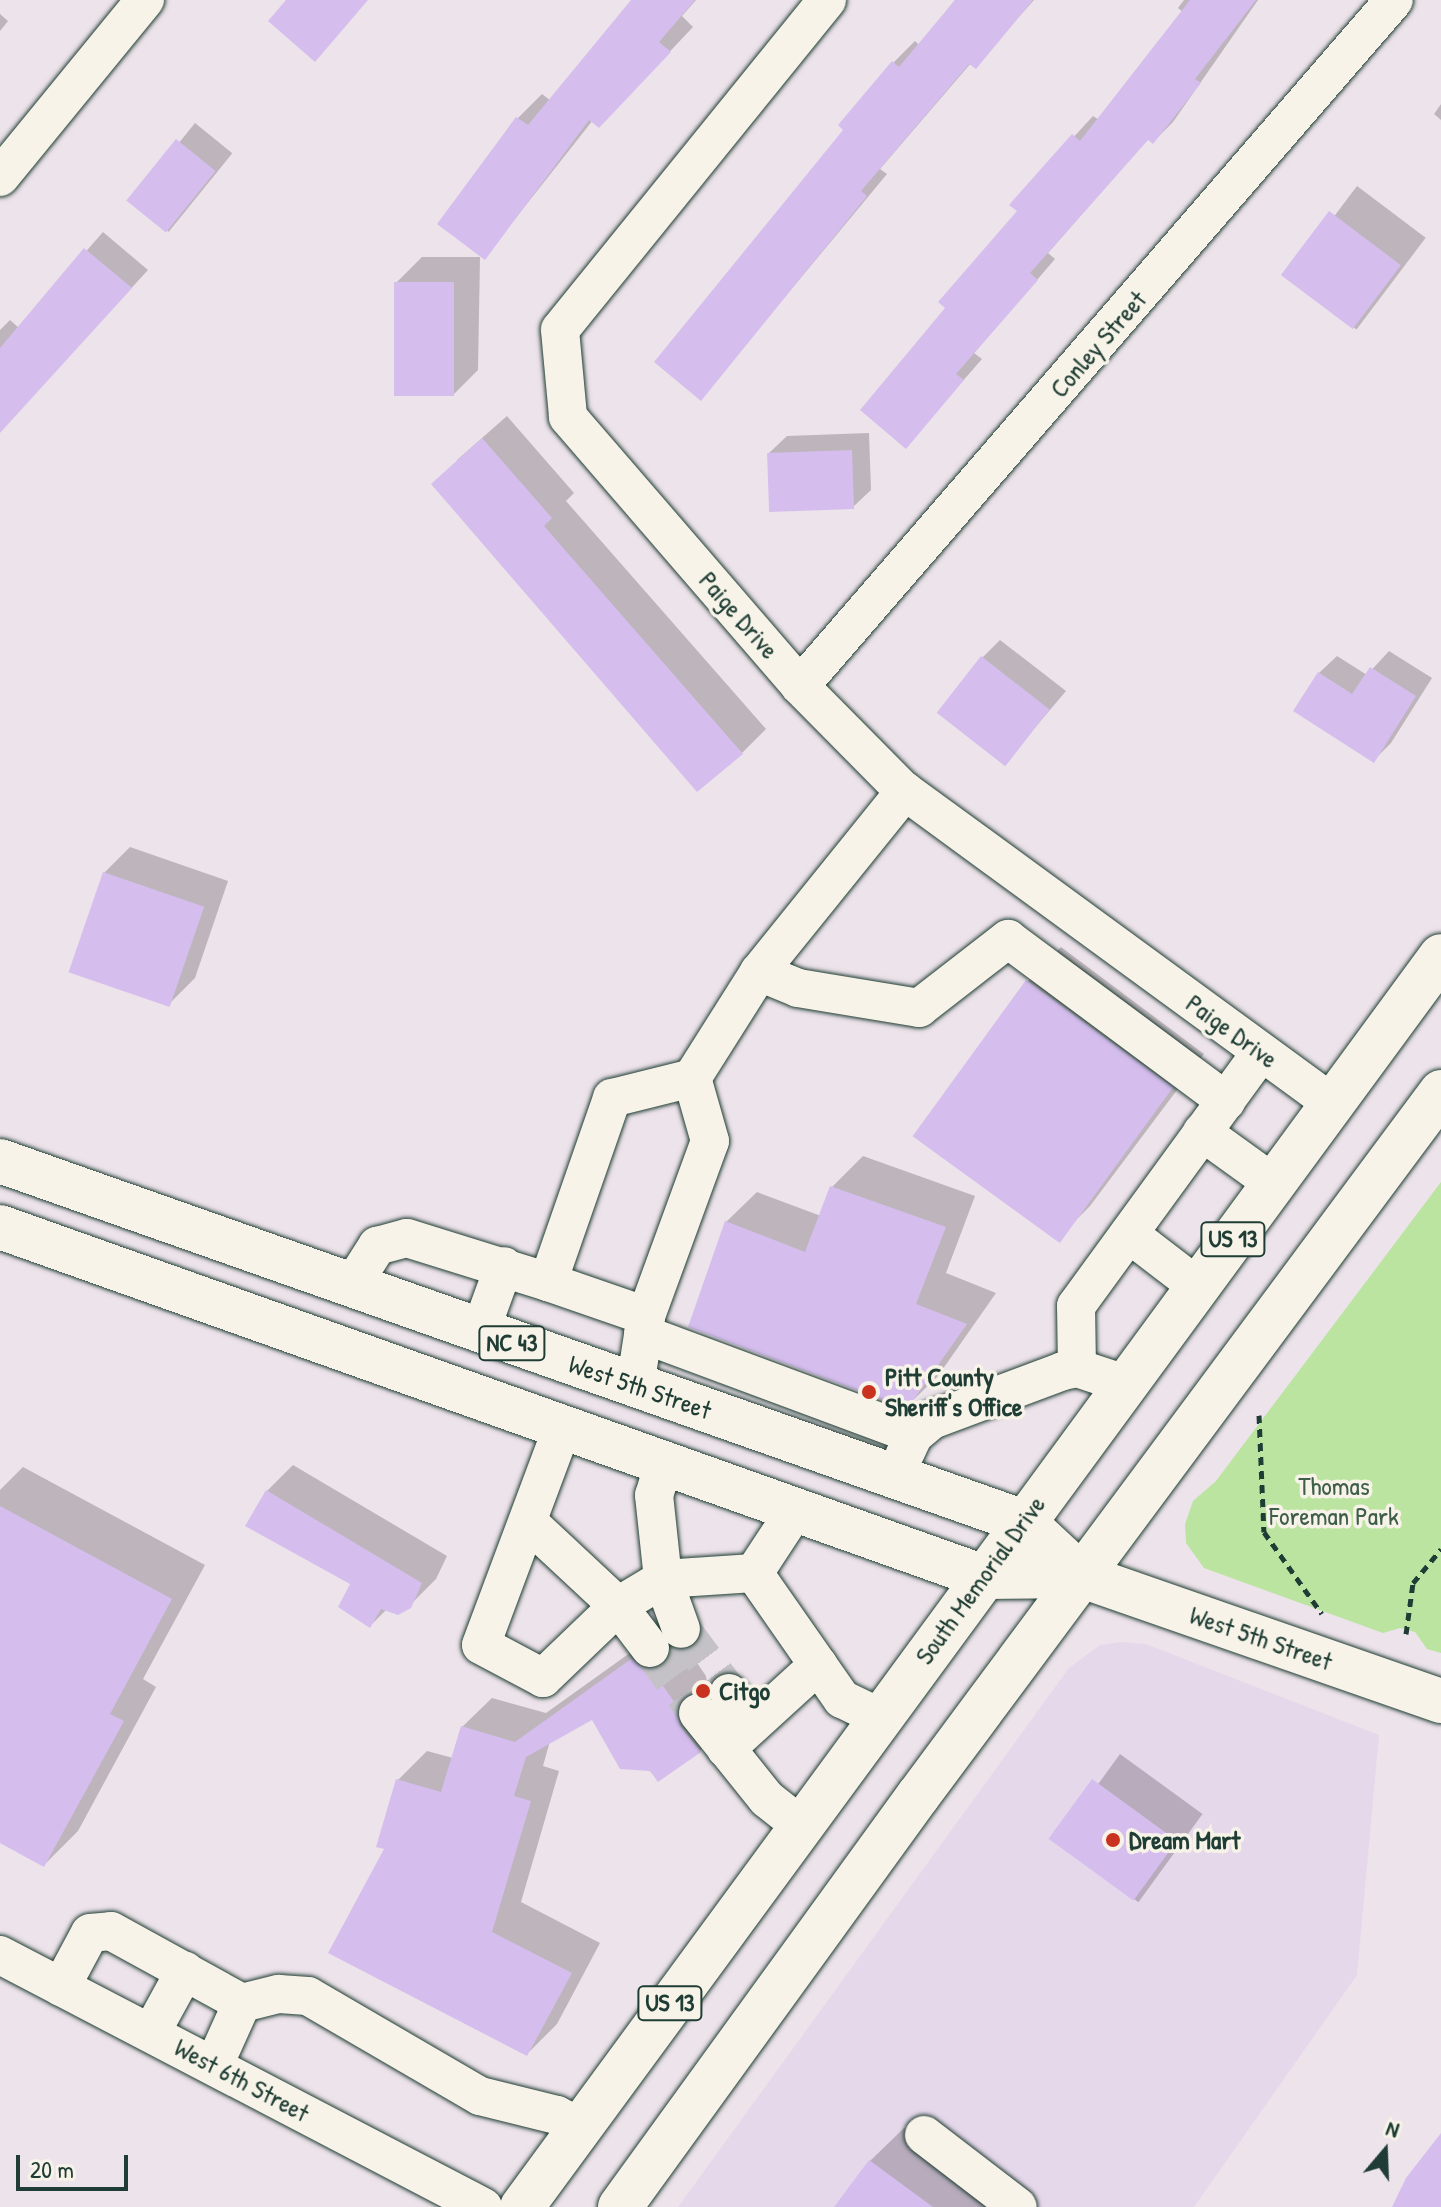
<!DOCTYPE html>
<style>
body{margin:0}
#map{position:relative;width:1441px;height:2207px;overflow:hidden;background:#ede3ea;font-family:"Patrick Hand",sans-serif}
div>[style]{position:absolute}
.built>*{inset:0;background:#e6d8eb}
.green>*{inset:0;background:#bae4a0}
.shadow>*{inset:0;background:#0003;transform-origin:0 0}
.building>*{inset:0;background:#d5beee;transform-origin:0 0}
.minor-tunnel>*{height:38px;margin-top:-19px;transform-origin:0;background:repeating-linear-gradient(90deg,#c4c2c6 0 38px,transparent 0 57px)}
.path>*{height:5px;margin-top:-2.5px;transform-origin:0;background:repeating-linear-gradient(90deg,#1f3d34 0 8px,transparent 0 14px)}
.roads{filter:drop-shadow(0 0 2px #1f3d34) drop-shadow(0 0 2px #1f3d34)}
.minor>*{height:38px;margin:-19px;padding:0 19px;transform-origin:19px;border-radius:19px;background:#f7f3e8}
.major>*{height:44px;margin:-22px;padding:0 22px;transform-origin:22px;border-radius:22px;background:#f7f3e8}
.dots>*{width:22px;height:22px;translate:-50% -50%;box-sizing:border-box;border:4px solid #f7f3e8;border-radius:50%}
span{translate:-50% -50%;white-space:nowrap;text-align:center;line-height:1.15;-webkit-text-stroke:7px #f7f3e8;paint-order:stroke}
.shield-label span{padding:2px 6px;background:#f7f3e8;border:2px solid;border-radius:6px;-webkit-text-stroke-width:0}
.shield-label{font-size:24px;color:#1f3d34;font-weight:700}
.street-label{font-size:26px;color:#1f3d34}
.poi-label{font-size:26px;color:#1f3d34;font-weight:700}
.left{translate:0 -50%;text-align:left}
.park-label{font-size:26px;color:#3e5e4a}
.north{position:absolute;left:1345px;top:2111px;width:80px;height:80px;-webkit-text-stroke:6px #f7f3e8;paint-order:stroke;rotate:19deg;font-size:22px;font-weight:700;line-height:32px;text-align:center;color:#1f3d34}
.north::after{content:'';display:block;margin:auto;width:28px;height:36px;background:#1f3d34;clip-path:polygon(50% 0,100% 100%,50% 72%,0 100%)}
.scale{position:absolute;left:16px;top:2155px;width:112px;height:36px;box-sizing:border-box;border:4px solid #1f3d34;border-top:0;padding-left:10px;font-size:24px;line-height:28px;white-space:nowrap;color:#1f3d34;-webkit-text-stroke:6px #f7f3e8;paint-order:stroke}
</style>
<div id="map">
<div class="built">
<i style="clip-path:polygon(1121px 1642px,1146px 1644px,1379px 1735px,1357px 1975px,1194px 2207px,678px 2207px,1069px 1668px,1100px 1645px)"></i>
</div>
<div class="green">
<i style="clip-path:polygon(1441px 1182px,1441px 1653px,1427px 1649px,1415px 1632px,1400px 1628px,1383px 1633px,1204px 1568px,1186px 1543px,1185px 1524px,1193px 1501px,1216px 1481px)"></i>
</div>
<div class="shadow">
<i style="clip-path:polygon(633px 0,696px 0,682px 16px,693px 27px,623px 101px,593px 120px,485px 257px,440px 223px,518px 118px,542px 94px,551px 101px)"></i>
<i style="clip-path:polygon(955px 0,1034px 0,975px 66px,971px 63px,880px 169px,887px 174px,701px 398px,846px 129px,841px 125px,894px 62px,915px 41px,919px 45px)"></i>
<i style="clip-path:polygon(1184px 0,1258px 0,1173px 122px,1153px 142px,1149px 138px,1048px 253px,1055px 259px,974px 353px,982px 359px,906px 446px,947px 308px,1020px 211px,1012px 204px,1093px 116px,1099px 120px,1183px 12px,1178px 8px)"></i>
<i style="clip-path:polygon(0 14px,8px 21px,0 31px)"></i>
<i style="clip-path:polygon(1441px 104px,1441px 120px,1434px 114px)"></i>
<i style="left:195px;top:123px;width:48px;height:101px;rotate:39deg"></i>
<i style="left:1357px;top:186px;width:86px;height:115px;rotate:37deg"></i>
<i style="clip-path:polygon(103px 232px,148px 270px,0 431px,0 330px,10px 320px,19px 328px)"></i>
<i style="clip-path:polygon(422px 257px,480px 257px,478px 370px,452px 396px,396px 283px)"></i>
<i style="clip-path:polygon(507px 416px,574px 493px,566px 501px,766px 729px,742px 753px,457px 460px)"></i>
<i style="clip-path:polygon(869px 433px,871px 490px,853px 507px,769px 453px,787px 436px)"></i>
<i style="clip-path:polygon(1000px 640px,1066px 691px,1005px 763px,982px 658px)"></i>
<i style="clip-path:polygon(1389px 651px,1432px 678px,1391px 743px,1374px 760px,1319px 673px,1337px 656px,1367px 675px)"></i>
<i style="clip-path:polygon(130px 847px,228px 881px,195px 978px,169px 1004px,104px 873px)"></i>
<i style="clip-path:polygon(1061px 947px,1204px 1054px,1090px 1206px,1056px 1240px,914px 1135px,1028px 981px)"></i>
<i style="clip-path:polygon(863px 1156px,975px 1196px,946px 1273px,996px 1293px,938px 1376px,906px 1407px,726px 1222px,757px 1192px,821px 1216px,832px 1187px)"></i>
<i style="clip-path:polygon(293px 1465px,447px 1556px,436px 1579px,409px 1606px,387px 1609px,370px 1626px,352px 1583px,267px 1491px)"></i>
<i style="clip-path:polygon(23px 1467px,205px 1565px,143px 1679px,156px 1687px,78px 1831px,44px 1865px,0 1841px,0 1490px)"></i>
<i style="clip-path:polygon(662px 1630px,682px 1641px,706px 1676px,709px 1696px,729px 1721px,700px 1751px,658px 1779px,593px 1717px,550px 1741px,543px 1766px,559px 1771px,521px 1902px,600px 1943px,557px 2024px,527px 2054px,387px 1848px,398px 1780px,427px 1751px,453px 1758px,462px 1727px,492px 1698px,546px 1713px)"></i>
<i style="left:1120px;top:1754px;width:102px;height:109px;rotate:36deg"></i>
<i style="clip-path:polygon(904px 2128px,1013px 2207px,837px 2207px,870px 2161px)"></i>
</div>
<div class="building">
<i style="clip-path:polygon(286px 0,368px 0,315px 62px,268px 21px)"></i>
<i style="clip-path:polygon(631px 0,695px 0,659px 42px,671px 52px,599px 128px,589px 120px,485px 260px,437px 224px,516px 117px,528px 125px)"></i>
<i style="clip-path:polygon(955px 0,1033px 0,976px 69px,969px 64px,861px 191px,867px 196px,701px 401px,654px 362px,843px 130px,838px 125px,892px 61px,899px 67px)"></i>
<i style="clip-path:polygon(1190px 0,1256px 0,1195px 79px,1201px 83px,1153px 144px,1148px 140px,1030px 273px,1038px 280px,956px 374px,964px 380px,906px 449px,860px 410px,945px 308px,938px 302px,1017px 211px,1009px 205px,1072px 134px,1080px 141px)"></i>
<i style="left:176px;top:139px;width:51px;height:79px;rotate:39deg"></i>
<i style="left:1329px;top:211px;width:90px;height:80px;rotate:37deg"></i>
<i style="clip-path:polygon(84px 248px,132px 288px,0 433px,0 348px)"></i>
<i style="left:394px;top:282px;width:60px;height:114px"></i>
<i style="clip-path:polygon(482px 438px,552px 518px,544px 526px,743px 754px,697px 792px,431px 484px)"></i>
<i style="left:852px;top:450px;width:59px;height:85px;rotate:88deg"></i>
<i style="left:981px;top:656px;width:87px;height:72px;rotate:38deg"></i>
<i style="clip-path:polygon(1370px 667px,1416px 696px,1374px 763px,1293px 711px,1318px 672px,1352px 694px)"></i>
<i style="left:103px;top:872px;width:107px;height:106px;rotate:19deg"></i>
<i style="left:1026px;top:980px;width:182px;height:193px;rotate:36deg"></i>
<i style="clip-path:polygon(830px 1186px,946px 1227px,916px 1304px,967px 1324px,907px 1409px,688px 1327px,725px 1221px,805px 1252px)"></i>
<i style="clip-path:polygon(266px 1490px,422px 1583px,411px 1608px,398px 1615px,381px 1609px,370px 1628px,338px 1607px,350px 1584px,245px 1526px)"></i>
<i style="clip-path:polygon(0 1506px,172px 1599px,110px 1714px,124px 1721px,44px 1867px,0 1843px)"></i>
<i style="clip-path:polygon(631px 1659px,652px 1670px,677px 1706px,680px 1726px,701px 1752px,658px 1782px,650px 1771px,620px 1769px,592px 1720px,526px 1757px,514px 1796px,531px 1801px,492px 1932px,572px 1973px,527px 2056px,328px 1953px,384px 1849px,376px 1847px,396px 1779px,441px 1792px,461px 1726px,515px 1742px)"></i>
<i style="left:1092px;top:1779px;width:105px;height:74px;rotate:36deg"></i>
<i style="clip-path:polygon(1441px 2133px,1441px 2207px,1392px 2207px,1406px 2178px)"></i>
<i style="clip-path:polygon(869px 2160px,933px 2207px,834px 2207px)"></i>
</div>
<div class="minor-tunnel">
<i style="left:681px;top:1629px;width:80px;rotate:53.1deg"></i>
<i style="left:650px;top:1648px;width:81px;rotate:53.6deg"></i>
</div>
<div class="path">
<i style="left:1259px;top:1415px;width:117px;rotate:87.6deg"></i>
<i style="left:1264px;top:1532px;width:100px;rotate:54.7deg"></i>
<i style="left:1406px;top:1634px;width:51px;rotate:-82.2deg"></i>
<i style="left:1413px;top:1583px;width:44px;rotate:-50.5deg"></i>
</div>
<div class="roads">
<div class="minor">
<i style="left:827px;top:0;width:424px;rotate:129deg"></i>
<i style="left:560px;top:330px;width:87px;rotate:84.7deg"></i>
<i style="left:568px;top:417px;width:355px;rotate:49.2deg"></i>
<i style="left:800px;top:686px;width:145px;rotate:45.3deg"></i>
<i style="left:902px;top:789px;width:534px;rotate:36.16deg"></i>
<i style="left:0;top:177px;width:229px;rotate:-50.7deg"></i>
<i style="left:800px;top:686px;width:907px;rotate:-49.11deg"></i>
<i style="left:905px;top:791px;width:233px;rotate:128.9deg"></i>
<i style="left:759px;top:972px;width:42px;rotate:22.3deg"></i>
<i style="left:798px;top:988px;width:123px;rotate:9.4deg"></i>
<i style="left:919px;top:1008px;width:113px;rotate:-37.8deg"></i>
<i style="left:1008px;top:939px;width:272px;rotate:36.6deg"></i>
<i style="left:1202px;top:1132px;width:89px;rotate:35.8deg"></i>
<i style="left:1129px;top:1234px;width:87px;rotate:37.5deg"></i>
<i style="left:548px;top:1282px;width:195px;rotate:-70.8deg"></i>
<i style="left:612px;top:1098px;width:82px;rotate:-14deg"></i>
<i style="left:351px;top:1287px;width:49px;rotate:-57.6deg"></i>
<i style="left:377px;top:1246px;width:31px;rotate:-15deg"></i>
<i style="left:407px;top:1238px;width:148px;rotate:17.3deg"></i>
<i style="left:548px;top:1282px;width:104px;rotate:19.1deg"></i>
<i style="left:646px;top:1316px;width:71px;rotate:98.9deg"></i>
<i style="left:646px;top:1316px;width:186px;rotate:-69.9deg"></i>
<i style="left:710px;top:1141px;width:66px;rotate:-105.9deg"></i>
<i style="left:692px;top:1078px;width:125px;rotate:-57.7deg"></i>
<i style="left:480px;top:1332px;width:70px;rotate:-70deg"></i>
<i style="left:643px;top:1334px;width:289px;rotate:20.4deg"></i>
<i style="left:1077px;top:1368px;width:62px;rotate:-90.9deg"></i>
<i style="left:1076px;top:1306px;width:314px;rotate:-53.9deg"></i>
<i style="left:904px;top:1456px;width:23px;rotate:-65deg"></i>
<i style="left:914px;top:1435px;width:23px;rotate:-40deg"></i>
<i style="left:932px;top:1420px;width:140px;rotate:-20.5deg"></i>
<i style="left:1063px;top:1371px;width:14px;rotate:-12deg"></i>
<i style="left:1077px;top:1368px;width:51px;rotate:18.4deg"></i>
<i style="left:664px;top:1463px;width:34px;rotate:107deg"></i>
<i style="left:654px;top:1495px;width:84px;rotate:83.9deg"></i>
<i style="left:663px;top:1579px;width:53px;rotate:70.2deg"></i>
<i style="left:528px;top:1522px;width:123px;rotate:43deg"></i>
<i style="left:618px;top:1606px;width:104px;rotate:136.2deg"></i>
<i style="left:543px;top:1678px;width:70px;rotate:-152deg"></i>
<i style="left:481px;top:1645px;width:234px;rotate:-69.5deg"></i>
<i style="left:754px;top:1573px;width:77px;rotate:-56.7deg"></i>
<i style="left:650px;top:1648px;width:53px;rotate:-127.3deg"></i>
<i style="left:618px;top:1606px;width:52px;rotate:-31deg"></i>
<i style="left:663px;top:1579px;width:91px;rotate:-3.8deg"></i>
<i style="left:754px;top:1573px;width:154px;rotate:55.1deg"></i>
<i style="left:842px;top:1699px;width:41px;rotate:25.9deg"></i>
<i style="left:729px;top:1693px;width:39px;rotate:52deg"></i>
<i style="left:698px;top:1713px;width:110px;rotate:51.3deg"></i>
<i style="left:767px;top:1799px;width:42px;rotate:38.2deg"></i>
<i style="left:726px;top:1749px;width:125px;rotate:-42.4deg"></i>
<i style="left:0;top:1955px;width:545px;rotate:27.55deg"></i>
<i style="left:61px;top:1987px;width:61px;rotate:-61.8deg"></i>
<i style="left:90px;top:1933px;width:21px;rotate:-5deg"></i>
<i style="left:111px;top:1931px;width:149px;rotate:28.8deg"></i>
<i style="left:242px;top:2003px;width:68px;rotate:114.3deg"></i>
<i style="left:242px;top:2003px;width:38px;rotate:-14deg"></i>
<i style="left:279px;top:1994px;width:29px;rotate:4deg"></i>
<i style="left:308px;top:1996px;width:199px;rotate:30.2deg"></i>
<i style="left:480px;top:2096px;width:79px;rotate:13.9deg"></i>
<i style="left:557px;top:2115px;width:26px;rotate:28deg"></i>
<i style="left:151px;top:2033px;width:71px;rotate:-61.3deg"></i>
<i style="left:924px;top:2135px;width:118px;rotate:37.5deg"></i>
</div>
<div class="major">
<i style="left:0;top:1161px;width:1086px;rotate:19.42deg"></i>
<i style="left:1024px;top:1522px;width:79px;rotate:43deg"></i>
<i style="left:0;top:1227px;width:1044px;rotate:19.58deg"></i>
<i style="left:984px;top:1577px;width:98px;rotate:-0.6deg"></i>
<i style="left:1082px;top:1576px;width:380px;rotate:19.2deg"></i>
<i style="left:522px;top:2207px;width:1552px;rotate:-53.7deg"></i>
<i style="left:620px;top:2207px;width:508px;rotate:-54.06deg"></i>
<i style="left:918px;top:1796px;width:877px;rotate:-53.39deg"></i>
</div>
</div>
<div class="dots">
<i style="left:869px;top:1392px;background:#c8321e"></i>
<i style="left:703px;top:1691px;background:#c8321e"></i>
<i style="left:1113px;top:1840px;background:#c8321e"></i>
</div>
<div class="shield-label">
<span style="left:1233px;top:1239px">US 13</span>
<span style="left:512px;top:1343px">NC 43</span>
<span style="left:670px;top:2003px">US 13</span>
</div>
<div class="street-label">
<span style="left:1098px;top:344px;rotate:-49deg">Conley Street</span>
<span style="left:739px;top:615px;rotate:49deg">Paige Drive</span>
<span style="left:1232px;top:1031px;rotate:36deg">Paige Drive</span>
<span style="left:640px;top:1387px;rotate:19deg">West 5th Street</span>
<span style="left:980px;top:1580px;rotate:-54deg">South Memorial Drive</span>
<span style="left:1261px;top:1638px;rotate:19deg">West 5th Street</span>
<span style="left:242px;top:2080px;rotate:28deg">West 6th Street</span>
</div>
<div class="poi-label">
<span class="left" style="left:885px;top:1392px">Pitt County<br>Sheriff's Office</span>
<span class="left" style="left:719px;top:1691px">Citgo</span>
<span class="left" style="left:1129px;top:1840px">Dream Mart</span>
</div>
<div class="park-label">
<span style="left:1334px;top:1501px">Thomas<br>Foreman Park</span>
</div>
<div class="north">N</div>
<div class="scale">20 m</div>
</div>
